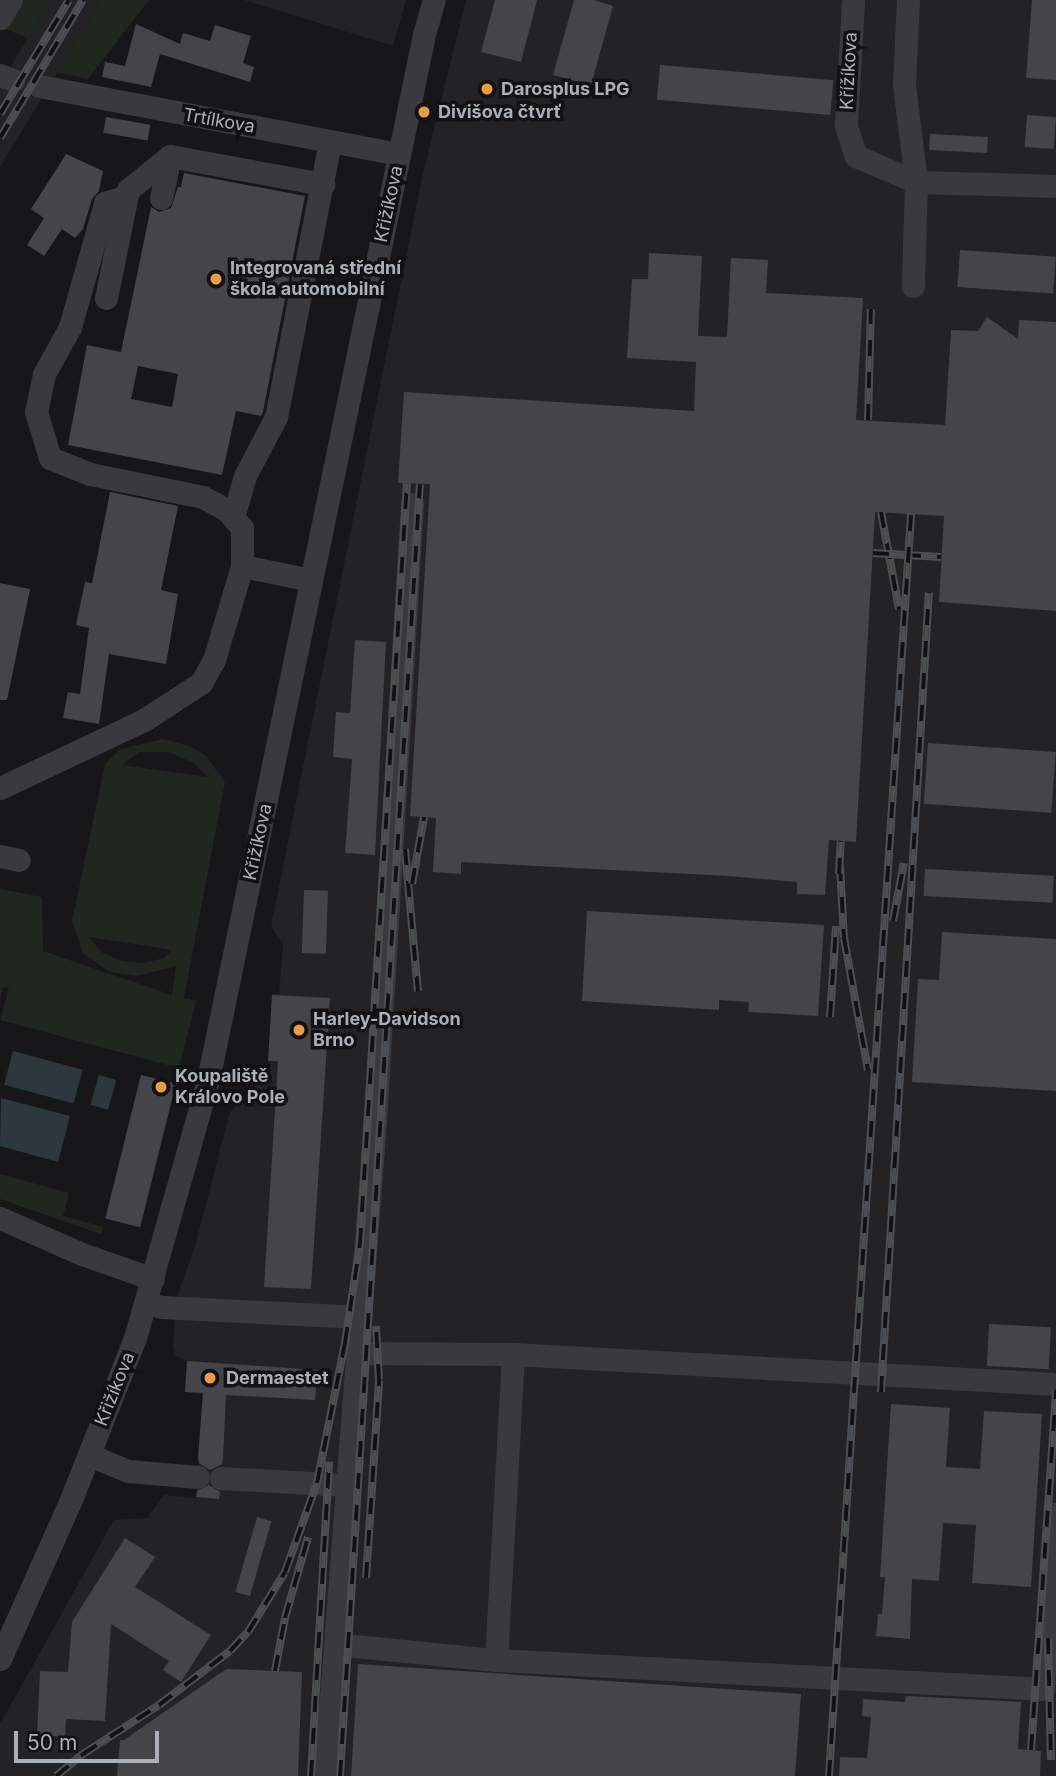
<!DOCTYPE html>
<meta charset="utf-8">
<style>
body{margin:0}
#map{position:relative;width:1056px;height:1776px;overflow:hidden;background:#171719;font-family:Inter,sans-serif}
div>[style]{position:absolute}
.built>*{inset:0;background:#232326}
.green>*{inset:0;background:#1f271f}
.water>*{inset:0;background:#2d383d;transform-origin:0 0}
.building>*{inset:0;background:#444549;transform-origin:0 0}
.minor>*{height:23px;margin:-11.5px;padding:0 11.5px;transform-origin:11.5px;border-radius:11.5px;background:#383a3e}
.rail>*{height:8px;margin-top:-4px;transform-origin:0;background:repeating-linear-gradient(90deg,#121214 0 16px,#4b4e53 0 32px);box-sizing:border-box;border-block:2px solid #4b4e53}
.dots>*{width:19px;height:19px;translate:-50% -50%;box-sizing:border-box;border:4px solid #121214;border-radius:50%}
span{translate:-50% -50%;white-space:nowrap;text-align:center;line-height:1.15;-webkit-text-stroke:7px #121214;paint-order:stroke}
.street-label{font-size:18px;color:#aab0b8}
.poi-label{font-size:18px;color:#aab0b8;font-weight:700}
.left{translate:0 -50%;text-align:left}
.scale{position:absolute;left:14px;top:1731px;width:145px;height:32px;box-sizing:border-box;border:4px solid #aab0b8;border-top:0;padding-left:9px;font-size:21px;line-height:24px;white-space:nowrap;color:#aab0b8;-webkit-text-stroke:5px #121214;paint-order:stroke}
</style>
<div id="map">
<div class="built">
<i style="clip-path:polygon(51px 0,101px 0,0 167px,0 84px)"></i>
<i style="clip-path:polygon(244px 0,406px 0,393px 46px)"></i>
<i style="clip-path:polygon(466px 0,1056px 0,1056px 1776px,0 1776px,0 1724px,114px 1520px,147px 1518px,164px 1495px,196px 1498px,203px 1394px,185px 1392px,187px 1361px,176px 1356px,173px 1347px,176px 1300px,195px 1246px,230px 1112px,269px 1068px,272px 994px,279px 994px,283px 944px,271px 926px,423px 173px)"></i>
</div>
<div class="green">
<i style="clip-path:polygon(20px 0,51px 0,28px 38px,3px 28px)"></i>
<i style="clip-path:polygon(101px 0,149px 0,88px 79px,57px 72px)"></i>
<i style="clip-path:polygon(evenodd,163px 739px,189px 746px,206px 756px,225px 782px,184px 998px,196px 1001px,179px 1068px,0 1020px,9px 988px,3px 987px,0 999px,0 889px,42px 897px,43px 951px,172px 995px,176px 966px,138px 976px,109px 972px,83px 953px,72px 921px,105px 764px,120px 749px,163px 739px,140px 752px,169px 752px,194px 763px,207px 777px,122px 765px,140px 752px,163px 739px,90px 938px,90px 937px,172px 950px,164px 958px,144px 963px,122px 961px,101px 952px,90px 938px)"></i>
<i style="clip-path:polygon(0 1174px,69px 1193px,63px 1216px,103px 1227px,101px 1234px,0 1199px)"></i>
</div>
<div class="water">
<i style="left:13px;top:1051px;width:72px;height:35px;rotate:15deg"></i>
<i style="left:99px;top:1075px;width:18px;height:31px;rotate:16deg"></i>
<i style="clip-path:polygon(1px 1098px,70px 1116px,58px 1162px,0 1146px)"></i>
</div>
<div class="building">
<i style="clip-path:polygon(495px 0,537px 0,521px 62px,481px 52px)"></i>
<i style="clip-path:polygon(574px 0,594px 0,613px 6px,591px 85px,553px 75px)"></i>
<i style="clip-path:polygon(1032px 0,1056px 0,1056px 80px,1026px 78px)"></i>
<i style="clip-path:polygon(136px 24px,180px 44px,183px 33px,210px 41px,215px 25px,251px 36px,243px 63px,254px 67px,250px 82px,160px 54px,151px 87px,102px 77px,105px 62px,125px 66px)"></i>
<i style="left:660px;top:65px;width:174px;height:35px;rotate:5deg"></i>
<i style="left:1027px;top:115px;width:29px;height:32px;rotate:4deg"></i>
<i style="left:106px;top:117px;width:45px;height:16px;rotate:10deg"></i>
<i style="left:930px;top:134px;width:58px;height:16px;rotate:3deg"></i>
<i style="clip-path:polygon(66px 154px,103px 171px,99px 191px,92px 199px,83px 229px,75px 238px,62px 229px,44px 256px,27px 245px,44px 218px,31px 209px)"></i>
<i style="clip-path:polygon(evenodd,184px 173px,305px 196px,263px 412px,261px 416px,236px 411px,222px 475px,68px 445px,87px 345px,121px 352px,151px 207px,159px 212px,171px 208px,178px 187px,181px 187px,184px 173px,138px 366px,178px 374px,172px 407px,131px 399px,138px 366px)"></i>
<i style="left:960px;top:250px;width:96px;height:37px;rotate:4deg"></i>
<i style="clip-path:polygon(649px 253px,702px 256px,698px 336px,727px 337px,731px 258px,768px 260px,766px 293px,863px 298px,856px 420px,945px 425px,951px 330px,978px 331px,987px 317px,1018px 339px,1019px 320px,1056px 322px,1056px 611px,939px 602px,944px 516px,875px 512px,856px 842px,829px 840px,825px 895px,797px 894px,797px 882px,728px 876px,461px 862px,461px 874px,433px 872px,436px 818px,410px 816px,430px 484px,398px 483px,404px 392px,694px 411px,696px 362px,627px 358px,632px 279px,648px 279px)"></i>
<i style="clip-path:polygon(110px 492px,178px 506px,161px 590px,178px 594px,166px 664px,109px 654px,99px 724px,63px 718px,68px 692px,80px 694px,89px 628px,76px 625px,85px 582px,92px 583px)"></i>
<i style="clip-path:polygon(0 583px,30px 589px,7px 700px,0 700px)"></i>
<i style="clip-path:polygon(355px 640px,386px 642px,375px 855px,345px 853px,352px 759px,333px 757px,336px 712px,350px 713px)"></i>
<i style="left:928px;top:743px;width:128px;height:61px;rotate:4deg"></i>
<i style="left:925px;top:869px;width:129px;height:27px;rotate:3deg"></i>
<i style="left:304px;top:890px;width:24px;height:63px;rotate:2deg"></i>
<i style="clip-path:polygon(587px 911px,824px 925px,818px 1016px,748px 1012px,749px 1002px,719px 1000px,719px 1010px,582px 1001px)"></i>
<i style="clip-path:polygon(942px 932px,1056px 939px,1056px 1091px,912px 1082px,918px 979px,939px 980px)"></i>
<i style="clip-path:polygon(272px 995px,330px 998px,311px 1289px,264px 1287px,278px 1061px,268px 1061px)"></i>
<i style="left:141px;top:1075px;width:36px;height:148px;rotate:14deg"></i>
<i style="left:989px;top:1324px;width:62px;height:42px;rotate:3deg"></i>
<i style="clip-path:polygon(187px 1361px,318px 1370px,315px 1400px,226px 1395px,223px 1458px,222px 1464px,210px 1470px,199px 1463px,198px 1457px,203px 1393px,185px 1392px)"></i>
<i style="clip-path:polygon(891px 1404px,950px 1408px,946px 1467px,980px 1469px,984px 1411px,1042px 1414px,1031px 1587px,972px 1583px,976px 1525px,943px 1523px,939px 1581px,912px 1579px,910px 1639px,876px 1636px,878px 1614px,882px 1614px,885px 1577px,880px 1577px)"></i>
<i style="clip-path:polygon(209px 1485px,220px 1492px,219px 1499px,196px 1497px,197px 1491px)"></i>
<i style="left:257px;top:1517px;width:15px;height:78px;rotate:16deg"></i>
<i style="clip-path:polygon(125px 1538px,155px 1557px,135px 1587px,211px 1635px,181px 1682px,163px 1670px,169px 1661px,111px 1624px,105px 1721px,66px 1719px,65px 1737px,37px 1735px,40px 1671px,68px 1672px,72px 1622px)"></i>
<i style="clip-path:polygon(358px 1664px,801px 1694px,795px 1776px,351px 1776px)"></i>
<i style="clip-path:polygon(226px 1669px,302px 1672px,298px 1776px,117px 1776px,120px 1740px,124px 1740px)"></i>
<i style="clip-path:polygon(906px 1696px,1021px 1702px,1018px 1749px,1041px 1751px,1040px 1776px,839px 1776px,840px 1757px,867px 1758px,871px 1717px,862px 1716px,863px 1699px,905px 1702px)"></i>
</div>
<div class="minor">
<i style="left:908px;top:0;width:85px;rotate:92.7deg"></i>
<i style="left:904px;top:85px;width:98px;rotate:82.9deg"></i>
<i style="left:916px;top:182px;width:104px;rotate:91.7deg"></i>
<i style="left:853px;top:3px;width:123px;rotate:93.3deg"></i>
<i style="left:846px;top:126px;width:32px;rotate:72deg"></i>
<i style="left:856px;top:156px;width:65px;rotate:23.4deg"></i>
<i style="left:916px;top:182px;width:140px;rotate:1.6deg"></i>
<i style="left:0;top:18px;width:21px;rotate:-59deg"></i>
<i style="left:0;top:75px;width:14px;rotate:21deg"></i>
<i style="left:39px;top:86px;width:366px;rotate:10.7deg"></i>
<i style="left:161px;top:198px;width:43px;rotate:-77.9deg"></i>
<i style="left:170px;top:156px;width:156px;rotate:10.4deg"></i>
<i style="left:106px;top:298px;width:110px;rotate:-78.5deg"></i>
<i style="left:128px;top:190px;width:54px;rotate:-39deg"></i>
<i style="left:233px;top:517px;width:43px;rotate:-73.7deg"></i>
<i style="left:245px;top:476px;width:67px;rotate:-62.3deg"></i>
<i style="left:276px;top:417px;width:280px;rotate:-78.9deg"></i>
<i style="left:242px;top:566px;width:70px;rotate:11.5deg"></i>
<i style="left:0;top:788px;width:159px;rotate:-25.3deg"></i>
<i style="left:144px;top:720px;width:68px;rotate:-33deg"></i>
<i style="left:201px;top:683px;width:26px;rotate:-61deg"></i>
<i style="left:214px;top:660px;width:98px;rotate:-73.4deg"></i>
<i style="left:242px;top:566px;width:38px;rotate:-90deg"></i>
<i style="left:242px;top:528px;width:23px;rotate:-130deg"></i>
<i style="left:227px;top:510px;width:27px;rotate:-152deg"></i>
<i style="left:203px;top:497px;width:115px;rotate:-168.5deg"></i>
<i style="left:90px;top:474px;width:43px;rotate:-158.2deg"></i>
<i style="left:50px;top:458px;width:48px;rotate:-106.9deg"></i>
<i style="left:36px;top:412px;width:39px;rotate:-78deg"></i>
<i style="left:44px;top:374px;width:54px;rotate:-61deg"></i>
<i style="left:70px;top:327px;width:129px;rotate:-74.2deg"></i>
<i style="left:105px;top:203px;width:23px;rotate:-18deg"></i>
<i style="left:0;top:856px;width:19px;rotate:12deg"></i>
<i style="left:0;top:1218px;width:90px;rotate:23.7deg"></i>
<i style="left:82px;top:1254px;width:75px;rotate:19.4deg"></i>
<i style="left:146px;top:1303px;width:16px;rotate:14deg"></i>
<i style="left:162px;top:1307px;width:197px;rotate:2.9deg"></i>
<i style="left:356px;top:1353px;width:157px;rotate:0.4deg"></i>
<i style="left:513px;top:1354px;width:544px;rotate:3.16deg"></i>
<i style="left:89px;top:1455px;width:42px;rotate:22.3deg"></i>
<i style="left:128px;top:1471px;width:70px;rotate:4.9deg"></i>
<i style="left:221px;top:1478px;width:125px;rotate:3.2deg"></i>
<i style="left:335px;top:1644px;width:162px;rotate:5.7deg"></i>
<i style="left:496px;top:1660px;width:306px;rotate:-86.8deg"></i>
<i style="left:0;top:1659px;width:172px;rotate:-66deg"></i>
<i style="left:70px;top:1502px;width:176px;rotate:-68.4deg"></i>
<i style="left:135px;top:1338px;width:268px;rotate:-74.2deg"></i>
<i style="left:208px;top:1080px;width:1068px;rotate:-78.33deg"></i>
<i style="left:424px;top:34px;width:35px;rotate:-74deg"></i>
<i style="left:496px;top:1660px;width:548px;rotate:3.03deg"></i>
<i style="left:1043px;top:1689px;width:176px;rotate:-85.8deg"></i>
<i style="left:325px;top:1776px;width:657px;rotate:-85.63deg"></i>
<i style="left:375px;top:1121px;width:618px;rotate:-86.57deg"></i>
</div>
<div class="rail">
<i style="left:0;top:114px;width:133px;rotate:-58.8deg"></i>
<i style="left:0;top:138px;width:161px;rotate:-59deg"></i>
<i style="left:868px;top:420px;width:111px;rotate:-88.5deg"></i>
<i style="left:881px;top:512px;width:99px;rotate:79.5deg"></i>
<i style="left:873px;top:553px;width:68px;rotate:3.4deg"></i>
<i style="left:405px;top:849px;width:143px;rotate:84.8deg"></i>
<i style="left:840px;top:865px;width:73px;rotate:86.9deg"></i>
<i style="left:844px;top:938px;width:134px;rotate:79.7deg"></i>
<i style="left:839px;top:874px;width:33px;rotate:-87deg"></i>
<i style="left:412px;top:884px;width:68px;rotate:-79.8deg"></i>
<i style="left:893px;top:921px;width:59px;rotate:-79.3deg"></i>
<i style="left:830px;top:1017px;width:91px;rotate:-86.2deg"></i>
<i style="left:881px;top:1392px;width:801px;rotate:-86.57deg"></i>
<i style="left:366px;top:1578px;width:198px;rotate:-86.2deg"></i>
<i style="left:379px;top:1380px;width:54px;rotate:-93.2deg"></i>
<i style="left:1048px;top:1638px;width:122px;rotate:88.6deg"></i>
<i style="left:275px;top:1671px;width:54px;rotate:-79.3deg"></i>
<i style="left:285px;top:1618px;width:84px;rotate:-74.1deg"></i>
<i style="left:1031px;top:1750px;width:361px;rotate:-86deg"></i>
<i style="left:56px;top:1776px;width:35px;rotate:-39deg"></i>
<i style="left:83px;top:1754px;width:90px;rotate:-32.8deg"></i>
<i style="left:159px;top:1705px;width:89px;rotate:-37.3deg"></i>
<i style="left:230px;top:1651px;width:26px;rotate:-47deg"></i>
<i style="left:248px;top:1632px;width:70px;rotate:-58.3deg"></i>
<i style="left:285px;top:1572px;width:95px;rotate:-70.2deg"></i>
<i style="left:317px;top:1483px;width:143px;rotate:-78.7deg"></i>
<i style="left:345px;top:1343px;width:100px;rotate:-81.4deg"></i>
<i style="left:360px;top:1244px;width:762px;rotate:-86.47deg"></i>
<i style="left:311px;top:1776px;width:315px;rotate:-86.7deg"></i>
<i style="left:340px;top:1776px;width:1294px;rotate:-86.46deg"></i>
<i style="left:829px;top:1776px;width:1265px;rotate:-86.28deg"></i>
</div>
<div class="dots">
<i style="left:487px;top:89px;background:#ec9c3c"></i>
<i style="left:424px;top:112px;background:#ec9c3c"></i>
<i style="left:216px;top:279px;background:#ec9c3c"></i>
<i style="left:299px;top:1030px;background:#ec9c3c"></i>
<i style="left:161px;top:1087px;background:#ec9c3c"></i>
<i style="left:210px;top:1378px;background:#ec9c3c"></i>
</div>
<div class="street-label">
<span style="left:849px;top:71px;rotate:-87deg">Křížíkova</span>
<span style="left:219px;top:121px;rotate:10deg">Trtílkova</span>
<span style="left:389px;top:204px;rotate:-78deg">Křižíkova</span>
<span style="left:258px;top:842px;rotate:-78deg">Křižíkova</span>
<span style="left:115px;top:1389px;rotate:-68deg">Křižíkova</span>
</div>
<div class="poi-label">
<span class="left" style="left:501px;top:89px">Darosplus LPG</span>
<span class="left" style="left:438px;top:112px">Divišova čtvrť</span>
<span class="left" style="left:230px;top:279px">Integrovaná střední<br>škola automobilní</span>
<span class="left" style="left:313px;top:1030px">Harley-Davidson<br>Brno</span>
<span class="left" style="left:175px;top:1087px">Koupaliště<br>Královo Pole</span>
<span class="left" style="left:226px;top:1378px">Dermaestet</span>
</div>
<div class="scale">50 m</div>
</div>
